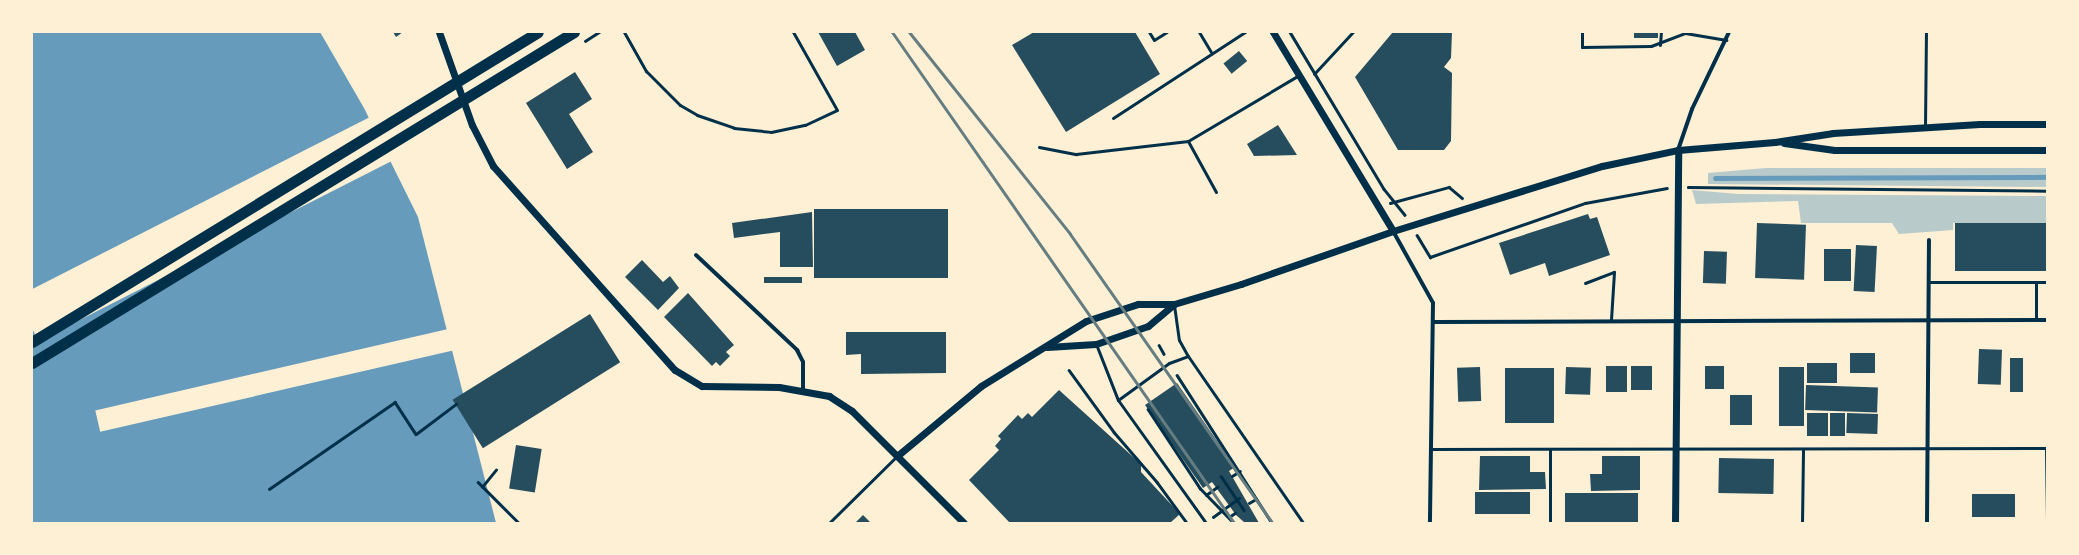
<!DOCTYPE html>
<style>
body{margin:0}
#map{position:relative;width:2079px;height:555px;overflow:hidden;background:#fdf0d5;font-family:"Source Sans 3",sans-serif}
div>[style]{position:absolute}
.green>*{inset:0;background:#b9caca}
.water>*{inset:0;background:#669bbc}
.pier>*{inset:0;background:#fdf0d5;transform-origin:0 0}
.stream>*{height:5px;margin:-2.5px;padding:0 2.5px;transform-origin:2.5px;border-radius:2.5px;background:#669bbc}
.building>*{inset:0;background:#264d5e;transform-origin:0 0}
.path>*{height:2.5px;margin:-1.25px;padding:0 1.25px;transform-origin:1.25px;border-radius:1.25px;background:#003049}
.service>*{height:3px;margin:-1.5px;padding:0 1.5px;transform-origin:1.5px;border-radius:1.5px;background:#003049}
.minor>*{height:4px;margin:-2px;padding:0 2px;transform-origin:2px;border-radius:2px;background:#003049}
.tertiary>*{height:7px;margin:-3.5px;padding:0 3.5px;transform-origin:3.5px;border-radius:3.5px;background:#003049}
.trunk>*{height:11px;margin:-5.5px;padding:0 5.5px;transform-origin:5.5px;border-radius:5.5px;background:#003049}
.rail>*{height:3px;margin:-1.5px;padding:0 1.5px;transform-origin:1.5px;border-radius:1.5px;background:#657d81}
span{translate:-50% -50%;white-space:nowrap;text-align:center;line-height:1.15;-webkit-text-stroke:4px #fdf0d5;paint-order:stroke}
.frame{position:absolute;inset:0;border:33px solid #fdf0d5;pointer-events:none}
</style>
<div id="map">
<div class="green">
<i style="clip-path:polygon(1766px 168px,2047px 168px,2047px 187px,1708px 184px,1708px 173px)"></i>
<i style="clip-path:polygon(1692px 190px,1738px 194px,2047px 196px,2047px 223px,1953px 223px,1953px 230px,1899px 234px,1892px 223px,1801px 223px,1798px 201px,1696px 204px)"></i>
</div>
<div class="water">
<i style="clip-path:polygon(32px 32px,320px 32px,364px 108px,418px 217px,496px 523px,32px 523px)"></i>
</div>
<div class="pier">
<i style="left:370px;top:117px;width:49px;height:397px;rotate:63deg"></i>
<i style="left:448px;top:329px;width:22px;height:362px;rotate:77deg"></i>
</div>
<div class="stream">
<i style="left:1715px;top:178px;width:332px;rotate:-0.2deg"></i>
</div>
<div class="building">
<i style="clip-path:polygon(393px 32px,403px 32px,396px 37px)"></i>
<i style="clip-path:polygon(818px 32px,855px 32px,865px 50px,837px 66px)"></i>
<i style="clip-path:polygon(1034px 32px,1135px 32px,1160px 74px,1066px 132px,1012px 45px)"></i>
<i style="clip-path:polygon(1393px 32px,1452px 32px,1451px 58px,1444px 67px,1452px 73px,1451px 141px,1444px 150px,1398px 150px,1355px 77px)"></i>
<i style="left:1634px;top:32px;width:24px;height:6px"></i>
<i style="left:1239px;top:51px;width:13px;height:20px;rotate:51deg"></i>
<i style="clip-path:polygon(575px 72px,592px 99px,569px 114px,593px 152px,567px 169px,526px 103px)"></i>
<i style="clip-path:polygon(1278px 125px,1297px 155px,1254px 156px,1247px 144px)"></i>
<i style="left:814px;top:209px;width:134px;height:69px"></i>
<i style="clip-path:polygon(812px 212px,813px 267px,780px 267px,780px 232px,734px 238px,732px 223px)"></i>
<i style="clip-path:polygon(1588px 214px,1590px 219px,1597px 217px,1610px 255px,1549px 276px,1545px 263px,1510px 275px,1499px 243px)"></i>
<i style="left:1757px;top:223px;width:49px;height:55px;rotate:2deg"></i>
<i style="left:2047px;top:223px;width:48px;height:92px;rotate:90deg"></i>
<i style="left:1856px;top:245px;width:21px;height:46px;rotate:3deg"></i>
<i style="left:1824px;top:249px;width:27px;height:32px"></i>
<i style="left:1704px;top:251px;width:23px;height:32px;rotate:2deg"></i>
<i style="clip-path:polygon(642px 260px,663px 282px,670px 276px,679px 288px,658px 310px,625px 277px)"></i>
<i style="left:764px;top:277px;width:38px;height:6px"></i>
<i style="clip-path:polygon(688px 293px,734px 345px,726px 352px,730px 356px,720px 366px,716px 362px,712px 366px,664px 317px)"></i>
<i style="left:590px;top:314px;width:57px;height:162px;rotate:58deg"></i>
<i style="clip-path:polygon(846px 332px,946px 332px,946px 373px,861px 374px,861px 354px,846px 355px)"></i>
<i style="left:1979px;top:349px;width:23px;height:35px;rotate:2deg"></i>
<i style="left:1850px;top:353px;width:25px;height:20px"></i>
<i style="left:2010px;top:358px;width:13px;height:34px"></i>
<i style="left:1807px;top:363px;width:30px;height:20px"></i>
<i style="left:1606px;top:366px;width:21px;height:26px"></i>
<i style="left:1631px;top:366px;width:21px;height:24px"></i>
<i style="left:1705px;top:366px;width:19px;height:23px"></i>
<i style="left:1480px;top:367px;width:34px;height:23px;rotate:88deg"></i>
<i style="left:1566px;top:367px;width:25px;height:27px;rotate:2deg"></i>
<i style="left:1779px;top:367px;width:25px;height:59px"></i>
<i style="left:1505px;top:368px;width:49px;height:55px"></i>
<i style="clip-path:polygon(1177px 383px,1235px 467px,1229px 471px,1259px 523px,1245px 523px,1236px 515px,1212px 482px,1203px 488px,1145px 405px)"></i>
<i style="left:1806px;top:385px;width:72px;height:25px;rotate:2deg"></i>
<i style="clip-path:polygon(1059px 390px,1141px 464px,1141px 472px,1180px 514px,1170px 523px,1010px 523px,969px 480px,999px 450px,995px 446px,1001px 439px,998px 436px,1018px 415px,1022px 419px,1028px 413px,1032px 417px)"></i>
<i style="left:1730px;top:395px;width:22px;height:30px"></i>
<i style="left:1807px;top:413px;width:21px;height:23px"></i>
<i style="left:1830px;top:413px;width:15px;height:23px"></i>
<i style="left:1847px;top:413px;width:31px;height:20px;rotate:2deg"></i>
<i style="left:516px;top:445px;width:26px;height:44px;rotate:9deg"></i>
<i style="clip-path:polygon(1480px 456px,1530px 456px,1530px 472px,1545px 472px,1546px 489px,1479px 490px)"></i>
<i style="clip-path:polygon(1602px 456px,1640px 456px,1640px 490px,1591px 491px,1590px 474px,1602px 474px)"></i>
<i style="left:1719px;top:458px;width:55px;height:35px;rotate:1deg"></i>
<i style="left:1475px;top:492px;width:55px;height:22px"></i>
<i style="left:1565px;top:493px;width:73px;height:30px"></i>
<i style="left:2015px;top:494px;width:23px;height:43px;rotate:90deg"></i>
<i style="clip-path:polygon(863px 515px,871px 523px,855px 523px)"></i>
</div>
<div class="path">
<i style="left:1290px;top:32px;width:183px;rotate:59.1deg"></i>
<i style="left:1384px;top:189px;width:33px;rotate:51deg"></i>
<i style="left:585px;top:41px;width:17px;rotate:-33deg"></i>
<i style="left:1314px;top:74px;width:57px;rotate:-47.1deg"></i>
<i style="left:1688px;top:187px;width:359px;rotate:0.6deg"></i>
<i style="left:1390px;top:203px;width:61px;rotate:-15.2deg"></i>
<i style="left:1449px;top:187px;width:17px;rotate:40deg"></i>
<i style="left:1417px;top:235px;width:26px;rotate:59deg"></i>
<i style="left:1430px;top:257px;width:164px;rotate:-19.2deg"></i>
<i style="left:1585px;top:203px;width:83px;rotate:-10.4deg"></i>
<i style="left:1159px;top:345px;width:10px;rotate:61deg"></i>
<i style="left:1069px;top:370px;width:77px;rotate:54deg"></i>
<i style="left:1114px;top:432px;width:66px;rotate:49.3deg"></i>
<i style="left:1157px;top:482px;width:51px;rotate:53.8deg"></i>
<i style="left:1177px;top:375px;width:176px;rotate:57.3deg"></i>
<i style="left:1148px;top:409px;width:95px;rotate:56.6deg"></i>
<i style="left:1200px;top:488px;width:49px;rotate:45.8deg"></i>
<i style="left:1221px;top:476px;width:41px;rotate:55.9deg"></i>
<i style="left:1232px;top:476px;width:9px;rotate:-32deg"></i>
<i style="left:478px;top:482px;width:58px;rotate:45deg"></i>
<i style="left:482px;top:487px;width:22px;rotate:-51deg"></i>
<i style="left:269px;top:489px;width:153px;rotate:-34.6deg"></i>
<i style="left:395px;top:402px;width:38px;rotate:57deg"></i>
<i style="left:416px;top:434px;width:50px;rotate:-36.9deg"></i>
<i style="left:1206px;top:495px;width:14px;rotate:-36deg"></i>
<i style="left:1249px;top:503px;width:8px;rotate:-30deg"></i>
<i style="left:1213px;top:517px;width:32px;rotate:-36deg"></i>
<i style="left:1229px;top:517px;width:7px;rotate:-34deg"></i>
</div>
<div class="service">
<i style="left:624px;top:32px;width:45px;rotate:60.6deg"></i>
<i style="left:646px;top:71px;width:48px;rotate:45deg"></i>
<i style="left:680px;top:105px;width:20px;rotate:30deg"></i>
<i style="left:697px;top:115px;width:39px;rotate:19deg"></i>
<i style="left:734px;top:128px;width:37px;rotate:6deg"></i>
<i style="left:771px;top:132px;width:35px;rotate:-12deg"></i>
<i style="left:805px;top:125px;width:35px;rotate:-25deg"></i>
<i style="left:837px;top:110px;width:90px;rotate:-119.4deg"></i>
<i style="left:1149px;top:32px;width:9px;rotate:58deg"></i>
<i style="left:1154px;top:40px;width:15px;rotate:-32deg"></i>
<i style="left:1199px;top:32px;width:23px;rotate:59deg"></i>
<i style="left:1582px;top:32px;width:15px;rotate:90deg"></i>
<i style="left:1582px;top:47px;width:69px;rotate:-0.8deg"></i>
<i style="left:1651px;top:46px;width:36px;rotate:-21deg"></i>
<i style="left:1685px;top:33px;width:42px;rotate:9.7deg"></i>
<i style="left:1660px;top:45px;width:13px;rotate:-86deg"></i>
<i style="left:1113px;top:118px;width:158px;rotate:-33.1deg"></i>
<i style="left:1925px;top:126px;width:94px;rotate:-89.4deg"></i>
<i style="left:1039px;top:147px;width:38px;rotate:11deg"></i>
<i style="left:1076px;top:154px;width:113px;rotate:-6.6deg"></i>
<i style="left:1216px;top:192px;width:58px;rotate:-118.8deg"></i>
<i style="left:1188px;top:141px;width:129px;rotate:-30.7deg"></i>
<i style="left:1929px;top:282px;width:107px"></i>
<i style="left:2036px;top:282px;width:38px;rotate:90deg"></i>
<i style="left:2036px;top:282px;width:11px"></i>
<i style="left:1585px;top:283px;width:31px;rotate:-21deg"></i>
<i style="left:1614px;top:272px;width:48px;rotate:93.6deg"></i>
<i style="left:1174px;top:305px;width:35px;rotate:82deg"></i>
<i style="left:1179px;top:340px;width:18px;rotate:61deg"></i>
<i style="left:1188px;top:356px;width:203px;rotate:55.4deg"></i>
<i style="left:1096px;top:344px;width:60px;rotate:68.6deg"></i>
<i style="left:1118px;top:400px;width:151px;rotate:54.4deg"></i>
<i style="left:1118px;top:400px;width:63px;rotate:-36deg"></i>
<i style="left:1169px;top:363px;width:20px;rotate:-20deg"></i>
<i style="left:2046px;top:448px;width:75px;rotate:89.2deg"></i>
<i style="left:1432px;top:449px;width:615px;rotate:-0.09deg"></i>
<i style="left:1550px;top:449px;width:74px;rotate:90deg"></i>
<i style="left:829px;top:523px;width:95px;rotate:-44.6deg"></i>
<i style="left:1802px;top:523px;width:74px;rotate:-89.2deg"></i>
</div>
<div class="minor">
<i style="left:1678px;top:150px;width:43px;rotate:-71.1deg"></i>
<i style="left:1692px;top:109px;width:85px;rotate:-64.3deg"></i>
<i style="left:1393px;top:231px;width:82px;rotate:60.9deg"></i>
<i style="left:1433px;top:303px;width:220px;rotate:90.8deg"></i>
<i style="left:696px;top:255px;width:139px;rotate:43.2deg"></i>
<i style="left:797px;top:350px;width:13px;rotate:63deg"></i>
<i style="left:803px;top:362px;width:27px;rotate:90deg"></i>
<i style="left:1434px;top:322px;width:613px;rotate:-0.19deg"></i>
<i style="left:1927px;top:523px;width:283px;rotate:-89.6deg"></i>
</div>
<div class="tertiary">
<i style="left:439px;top:32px;width:99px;rotate:70.5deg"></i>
<i style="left:472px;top:125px;width:46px;rotate:62.9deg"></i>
<i style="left:493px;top:166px;width:273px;rotate:48.3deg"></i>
<i style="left:675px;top:370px;width:31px;rotate:31deg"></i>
<i style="left:702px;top:386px;width:77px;rotate:0.7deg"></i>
<i style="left:779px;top:387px;width:51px;rotate:10.2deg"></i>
<i style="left:829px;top:396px;width:27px;rotate:33deg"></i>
<i style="left:852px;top:411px;width:158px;rotate:45deg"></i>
<i style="left:1273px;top:32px;width:232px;rotate:58.9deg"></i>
<i style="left:1784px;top:143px;width:51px;rotate:7.8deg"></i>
<i style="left:1835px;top:150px;width:212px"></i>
<i style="left:1047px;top:347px;width:49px;rotate:-3.5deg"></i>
<i style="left:1096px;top:344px;width:55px;rotate:-19.1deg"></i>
<i style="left:1148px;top:326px;width:34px;rotate:-40deg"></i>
<i style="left:897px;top:456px;width:109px;rotate:-39.8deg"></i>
<i style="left:981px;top:386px;width:123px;rotate:-31.8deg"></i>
<i style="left:1086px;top:321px;width:55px;rotate:-18.1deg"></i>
<i style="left:1138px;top:304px;width:36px"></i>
<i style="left:1174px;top:304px;width:70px;rotate:-16.6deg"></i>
<i style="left:1241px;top:284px;width:161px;rotate:-19.2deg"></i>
<i style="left:1393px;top:231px;width:219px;rotate:-17.3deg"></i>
<i style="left:1602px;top:166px;width:78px;rotate:-11.9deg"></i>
<i style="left:1678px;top:150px;width:97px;rotate:-4.7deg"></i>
<i style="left:1775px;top:142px;width:59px;rotate:-8.8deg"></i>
<i style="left:1833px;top:133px;width:147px;rotate:-3.5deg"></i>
<i style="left:1980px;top:124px;width:67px"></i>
<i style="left:1675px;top:523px;width:373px;rotate:-89.5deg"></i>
</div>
<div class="trunk">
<i style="left:32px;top:342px;width:593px;rotate:-31.49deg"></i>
<i style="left:32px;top:363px;width:635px;rotate:-31.41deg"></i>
</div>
<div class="rail">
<i style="left:892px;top:32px;width:598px;rotate:55.14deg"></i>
<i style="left:909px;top:32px;width:258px;rotate:51.4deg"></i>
<i style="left:1070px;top:234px;width:353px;rotate:55deg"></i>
</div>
<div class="frame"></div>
</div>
